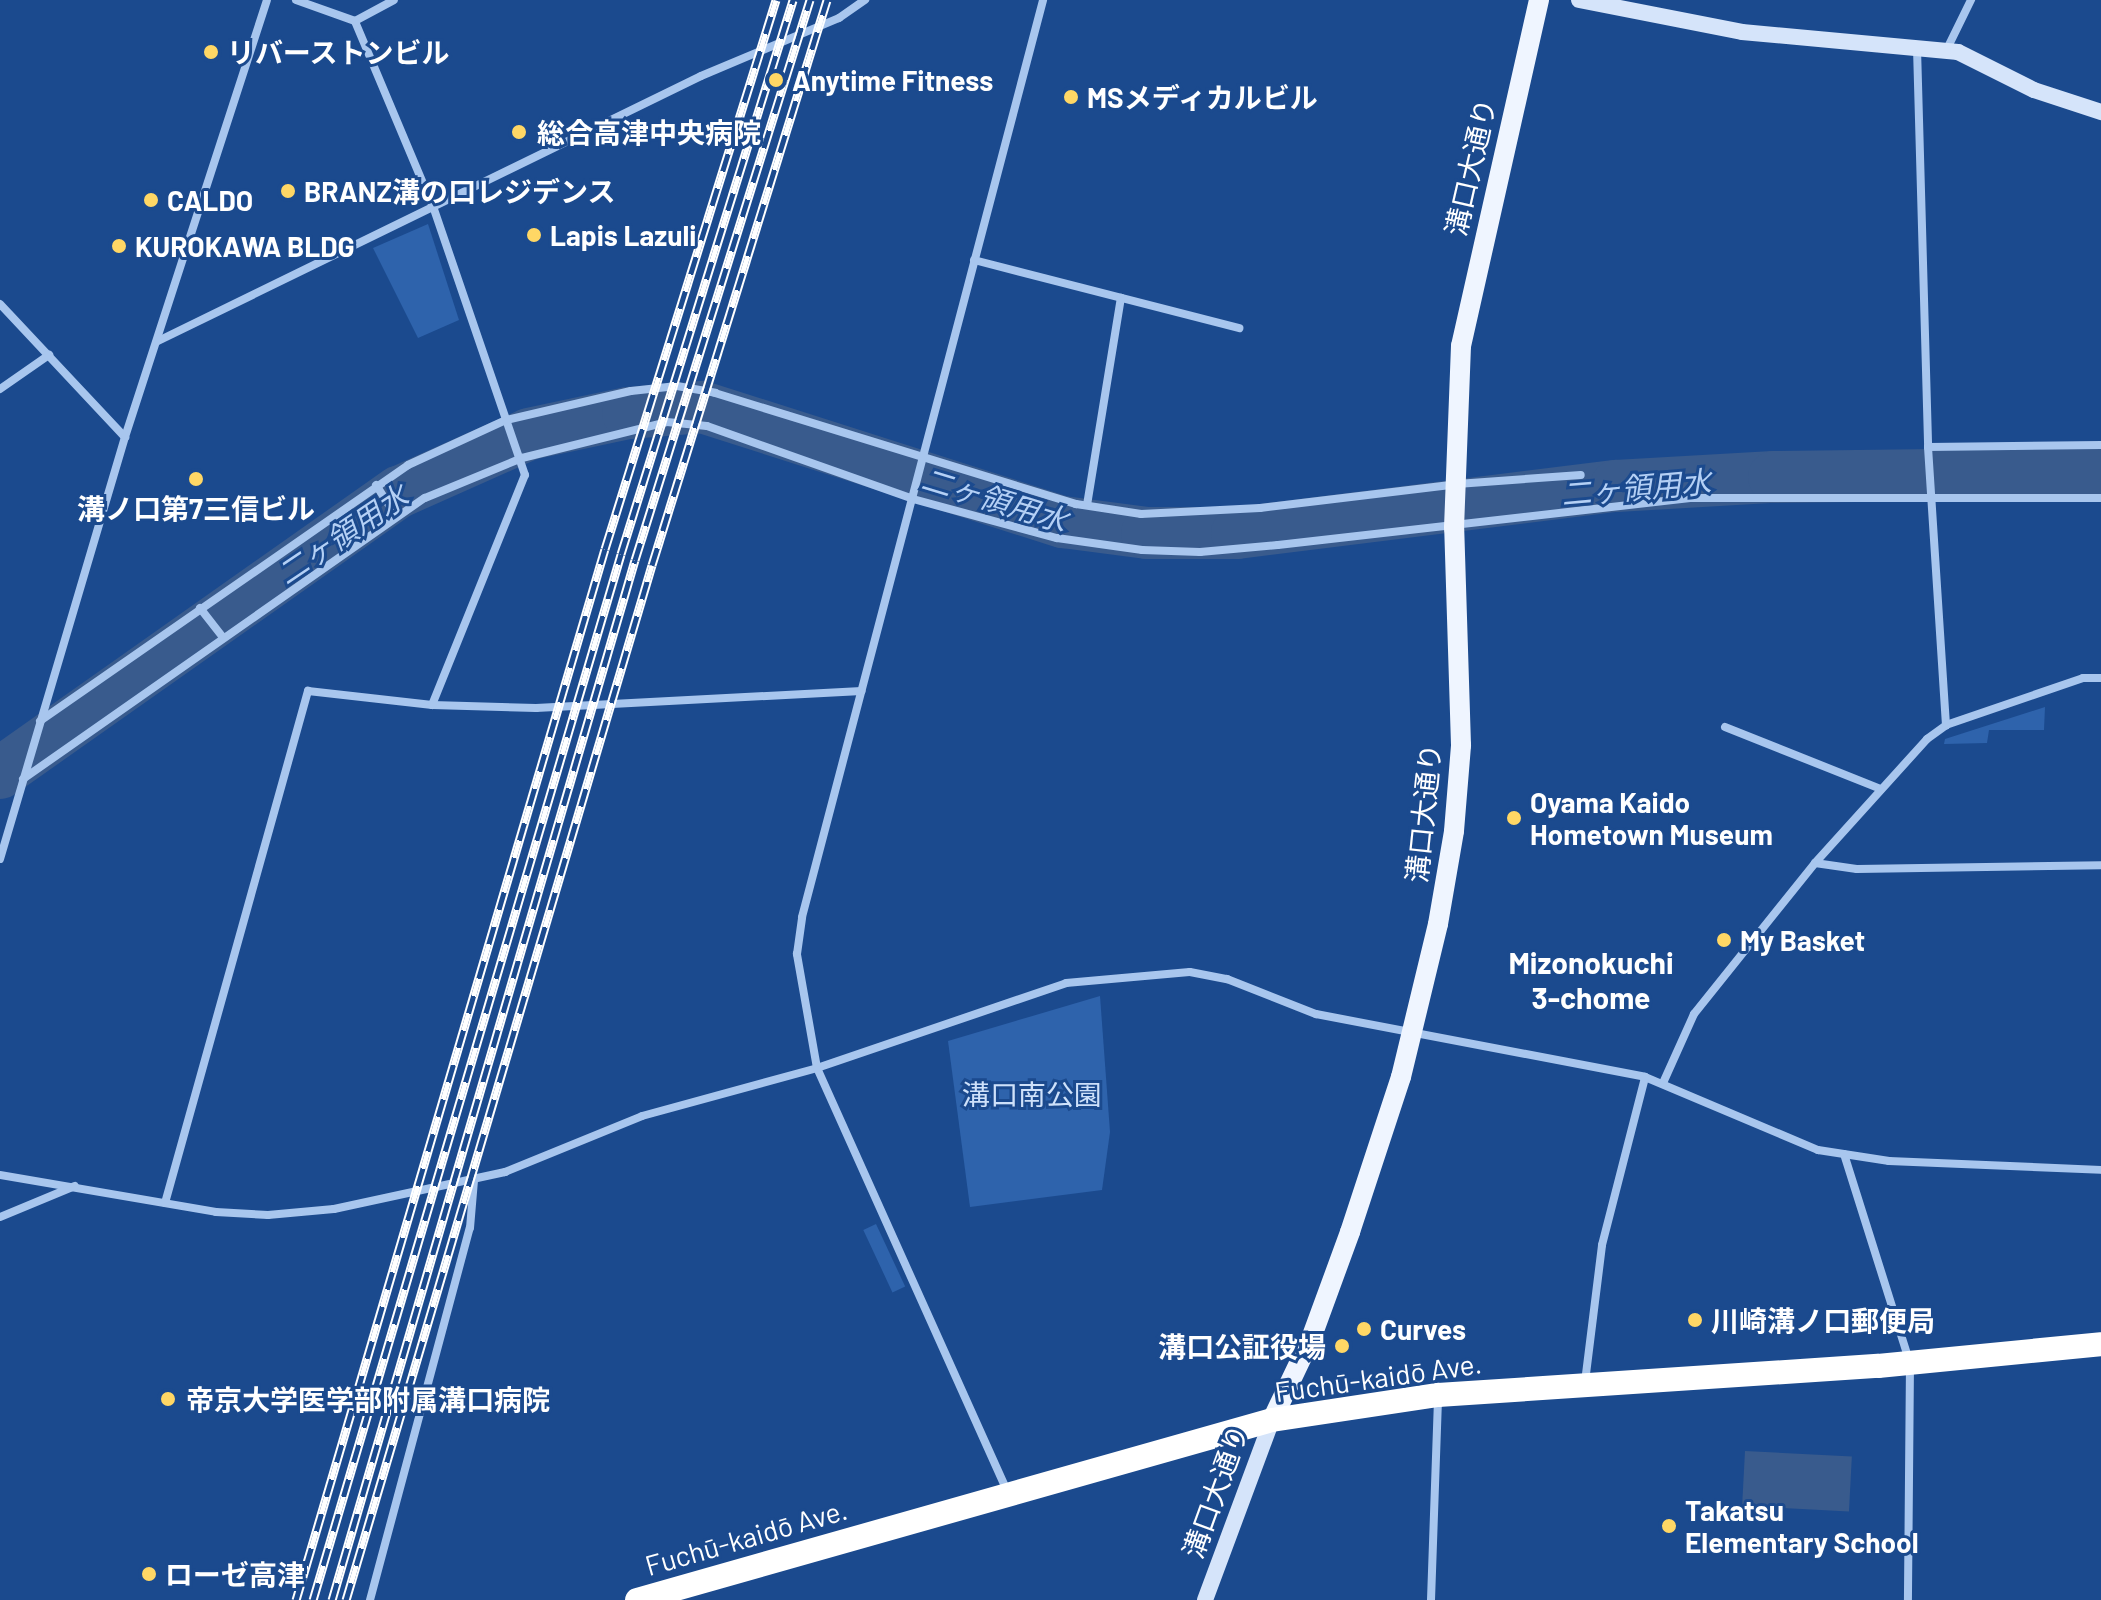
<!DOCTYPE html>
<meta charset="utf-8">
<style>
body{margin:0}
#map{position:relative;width:2101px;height:1600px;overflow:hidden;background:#1b4a8e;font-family:Barlow,"Noto Sans JP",sans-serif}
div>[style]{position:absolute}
.green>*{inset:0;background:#2e63ac;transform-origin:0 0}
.water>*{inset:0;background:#395b8d;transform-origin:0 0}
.river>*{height:52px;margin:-26px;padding:0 26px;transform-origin:26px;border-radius:26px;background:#395b8d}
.street>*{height:8px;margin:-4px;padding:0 4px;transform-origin:4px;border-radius:4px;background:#a8c6ee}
.secondary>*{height:16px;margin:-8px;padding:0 8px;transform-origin:8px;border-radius:8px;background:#d5e4fa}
.primary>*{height:20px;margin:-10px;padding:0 10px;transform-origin:10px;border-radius:10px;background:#eff5ff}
.highway>*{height:24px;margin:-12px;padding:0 12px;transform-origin:12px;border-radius:12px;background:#fff}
.rail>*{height:9px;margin-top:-4.5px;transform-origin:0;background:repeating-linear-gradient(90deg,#1b4a8e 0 18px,#fff 0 36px);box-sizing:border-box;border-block:2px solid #fff}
.dots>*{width:22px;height:22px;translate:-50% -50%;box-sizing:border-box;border:4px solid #1b4a8e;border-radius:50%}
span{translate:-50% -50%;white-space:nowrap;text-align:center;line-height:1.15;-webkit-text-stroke:6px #1b4a8e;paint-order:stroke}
.poi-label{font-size:28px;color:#fff;font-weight:700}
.left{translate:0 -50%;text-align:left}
.right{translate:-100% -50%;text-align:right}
.street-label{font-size:28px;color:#fff}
.park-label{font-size:28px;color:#cee1fa}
.water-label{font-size:30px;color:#b4d0f5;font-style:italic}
.neighbourhood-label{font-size:30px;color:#fff;font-weight:700}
</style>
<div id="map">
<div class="green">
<i style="clip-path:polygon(428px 224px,459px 320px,418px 338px,373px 248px)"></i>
<i style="clip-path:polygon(2045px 707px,2044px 730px,1989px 730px,1987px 743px,1944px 744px,1945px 739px)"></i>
<i style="clip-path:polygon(1100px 996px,1110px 1132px,1102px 1190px,970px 1207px,948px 1041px)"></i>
<i style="left:876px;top:1224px;width:69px;height:14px;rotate:65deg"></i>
</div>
<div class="water">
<i style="left:1745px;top:1451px;width:107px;height:55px;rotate:3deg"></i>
</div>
<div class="river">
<i style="left:0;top:773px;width:488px;rotate:-35.2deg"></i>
<i style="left:399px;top:492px;width:142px;rotate:-24deg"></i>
<i style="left:529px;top:434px;width:101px;rotate:-12deg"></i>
<i style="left:628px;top:413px;width:74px;rotate:-4.6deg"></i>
<i style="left:702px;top:407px;width:379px;rotate:17.7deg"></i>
<i style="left:1063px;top:522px;width:85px;rotate:7.5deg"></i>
<i style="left:1147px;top:533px;width:90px"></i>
<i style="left:1237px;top:533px;width:382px;rotate:-7.1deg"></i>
<i style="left:1616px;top:486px;width:158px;rotate:-3.3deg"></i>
<i style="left:1774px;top:477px;width:327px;rotate:-0.7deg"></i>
</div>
<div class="street">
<i style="left:296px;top:0;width:63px;rotate:19.6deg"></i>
<i style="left:355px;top:21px;width:44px;rotate:-28.3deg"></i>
<i style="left:1917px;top:48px;width:399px;rotate:88.4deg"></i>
<i style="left:1928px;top:447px;width:279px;rotate:86.3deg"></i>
<i style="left:1946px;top:51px;width:57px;rotate:-63.9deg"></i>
<i style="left:974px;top:260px;width:274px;rotate:14.4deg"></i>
<i style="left:0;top:304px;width:183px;rotate:46.8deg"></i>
<i style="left:158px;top:341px;width:604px;rotate:-26.01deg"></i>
<i style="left:701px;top:76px;width:150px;rotate:-22.8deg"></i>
<i style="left:839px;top:18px;width:32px;rotate:-35deg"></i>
<i style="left:0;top:389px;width:60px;rotate:-34.8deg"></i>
<i style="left:1928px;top:447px;width:173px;rotate:-0.7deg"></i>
<i style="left:376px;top:485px;width:37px;rotate:57deg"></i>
<i style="left:1087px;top:505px;width:210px;rotate:-80.7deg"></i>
<i style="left:200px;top:608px;width:37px;rotate:52deg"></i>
<i style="left:432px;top:705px;width:104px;rotate:1.7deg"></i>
<i style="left:536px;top:708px;width:326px;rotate:-3deg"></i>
<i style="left:40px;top:721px;width:448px;rotate:-34.8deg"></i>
<i style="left:408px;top:465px;width:108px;rotate:-24.7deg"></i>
<i style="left:506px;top:420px;width:128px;rotate:-13.1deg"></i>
<i style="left:631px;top:391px;width:46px;rotate:-6.2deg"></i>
<i style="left:677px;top:386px;width:39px;rotate:10deg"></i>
<i style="left:715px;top:393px;width:378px;rotate:17.1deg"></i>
<i style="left:1076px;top:504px;width:66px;rotate:8.7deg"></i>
<i style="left:1141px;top:514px;width:119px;rotate:-2.9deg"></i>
<i style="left:1260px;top:508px;width:198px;rotate:-6.9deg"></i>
<i style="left:1457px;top:484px;width:124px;rotate:-4.2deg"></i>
<i style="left:1725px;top:727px;width:168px;rotate:21.7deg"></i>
<i style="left:23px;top:779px;width:490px;rotate:-35deg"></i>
<i style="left:425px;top:498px;width:105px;rotate:-22.4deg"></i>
<i style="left:522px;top:458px;width:149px;rotate:-13.9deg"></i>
<i style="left:667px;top:422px;width:40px;rotate:5.7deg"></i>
<i style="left:707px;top:426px;width:219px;rotate:19.5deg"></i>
<i style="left:913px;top:499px;width:149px;rotate:15.2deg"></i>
<i style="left:1057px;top:538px;width:86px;rotate:8deg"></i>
<i style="left:1142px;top:550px;width:58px;rotate:2deg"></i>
<i style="left:1200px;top:552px;width:78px;rotate:-5.1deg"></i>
<i style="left:1278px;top:545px;width:417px;rotate:-6.5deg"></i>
<i style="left:1692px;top:498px;width:409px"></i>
<i style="left:0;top:859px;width:440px;rotate:-73.5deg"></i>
<i style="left:125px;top:437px;width:459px;rotate:-72deg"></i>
<i style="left:1815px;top:863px;width:42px;rotate:8.1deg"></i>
<i style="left:1857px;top:869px;width:244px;rotate:-0.9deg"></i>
<i style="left:1663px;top:1083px;width:76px;rotate:-65.8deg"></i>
<i style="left:1694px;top:1014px;width:193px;rotate:-51.3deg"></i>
<i style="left:1815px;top:863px;width:167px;rotate:-47.9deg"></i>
<i style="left:1927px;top:739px;width:24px;rotate:-36deg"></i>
<i style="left:1946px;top:725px;width:145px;rotate:-18.9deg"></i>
<i style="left:2083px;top:678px;width:18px"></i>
<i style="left:1844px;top:1154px;width:219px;rotate:72.5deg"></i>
<i style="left:1910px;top:1363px;width:237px;rotate:90.5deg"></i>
<i style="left:0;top:1175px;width:219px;rotate:9.7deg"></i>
<i style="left:216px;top:1212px;width:52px;rotate:3.3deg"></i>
<i style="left:268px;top:1215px;width:66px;rotate:-5.2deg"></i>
<i style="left:334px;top:1209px;width:175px;rotate:-12.2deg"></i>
<i style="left:505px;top:1172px;width:148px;rotate:-22.2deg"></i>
<i style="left:642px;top:1116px;width:181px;rotate:-15.3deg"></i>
<i style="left:817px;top:1068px;width:263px;rotate:-18.8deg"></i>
<i style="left:1066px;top:983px;width:124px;rotate:-5.1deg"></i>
<i style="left:1190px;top:972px;width:38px;rotate:11deg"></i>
<i style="left:1227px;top:979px;width:96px;rotate:21.5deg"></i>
<i style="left:1316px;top:1014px;width:335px;rotate:10.8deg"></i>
<i style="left:1645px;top:1077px;width:188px;rotate:22.9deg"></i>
<i style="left:1818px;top:1150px;width:72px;rotate:8.8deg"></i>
<i style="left:1889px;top:1161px;width:212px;rotate:2.4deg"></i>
<i style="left:165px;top:1203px;width:532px;rotate:-74.4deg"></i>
<i style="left:308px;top:691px;width:125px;rotate:6.4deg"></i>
<i style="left:432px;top:705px;width:248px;rotate:-68deg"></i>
<i style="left:525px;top:475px;width:283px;rotate:-108.9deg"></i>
<i style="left:433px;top:207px;width:202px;rotate:-112.8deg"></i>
<i style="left:0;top:1217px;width:81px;rotate:-22.5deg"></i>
<i style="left:1585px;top:1382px;width:138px;rotate:-82.9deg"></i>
<i style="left:1602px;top:1245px;width:173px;rotate:-75.6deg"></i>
<i style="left:1008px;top:1493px;width:466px;rotate:-114.2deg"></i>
<i style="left:817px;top:1068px;width:116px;rotate:-100deg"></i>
<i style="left:797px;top:954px;width:37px;rotate:-82deg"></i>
<i style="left:802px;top:917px;width:948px;rotate:-75.27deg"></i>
<i style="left:370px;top:1600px;width:385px;rotate:-75deg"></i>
<i style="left:470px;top:1228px;width:48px;rotate:-85.2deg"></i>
<i style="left:1431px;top:1600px;width:204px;rotate:-88deg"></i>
</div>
<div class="secondary">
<i style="left:1579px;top:0;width:166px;rotate:11.1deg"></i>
<i style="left:1742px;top:32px;width:217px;rotate:5.3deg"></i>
<i style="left:1958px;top:52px;width:85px;rotate:26.6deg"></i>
<i style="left:2034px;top:90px;width:71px;rotate:18.2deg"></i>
<i style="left:1205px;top:1600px;width:192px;rotate:-69.6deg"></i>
</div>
<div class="primary">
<i style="left:1272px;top:1420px;width:93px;rotate:-64.5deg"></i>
<i style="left:1312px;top:1336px;width:111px;rotate:-69.9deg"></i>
<i style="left:1350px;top:1232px;width:163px;rotate:-71.8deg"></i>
<i style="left:1401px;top:1077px;width:157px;rotate:-76.4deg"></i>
<i style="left:1438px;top:924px;width:94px;rotate:-80.2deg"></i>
<i style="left:1454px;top:831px;width:86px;rotate:-85.3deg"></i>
<i style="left:1461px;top:745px;width:217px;rotate:-91.8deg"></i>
<i style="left:1454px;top:528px;width:182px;rotate:-87.8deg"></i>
<i style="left:1461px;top:346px;width:355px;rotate:-77.3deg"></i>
</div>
<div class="highway">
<i style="left:637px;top:1600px;width:660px;rotate:-15.83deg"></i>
<i style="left:1272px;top:1420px;width:168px;rotate:-8.6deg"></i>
<i style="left:1438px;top:1395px;width:441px;rotate:-3.8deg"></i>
<i style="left:1878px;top:1366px;width:224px;rotate:-5.6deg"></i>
</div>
<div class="rail">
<i style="left:296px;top:1600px;width:1095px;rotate:-73.62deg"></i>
<i style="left:605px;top:549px;width:575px;rotate:-72.7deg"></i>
<i style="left:313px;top:1600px;width:1090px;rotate:-73.59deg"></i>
<i style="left:621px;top:554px;width:580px;rotate:-72.75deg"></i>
<i style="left:332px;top:1600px;width:1083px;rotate:-73.76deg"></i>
<i style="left:635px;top:560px;width:587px;rotate:-72.65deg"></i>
<i style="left:346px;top:1600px;width:1079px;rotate:-73.53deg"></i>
<i style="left:652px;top:565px;width:591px;rotate:-72.79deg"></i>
</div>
<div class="dots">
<i style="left:211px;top:52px;background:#ffd765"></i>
<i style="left:776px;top:80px;background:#ffd765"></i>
<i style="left:1071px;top:97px;background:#ffd765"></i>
<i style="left:519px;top:132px;background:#ffd765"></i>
<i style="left:288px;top:191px;background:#ffd765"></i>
<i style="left:151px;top:200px;background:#ffd765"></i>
<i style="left:534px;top:235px;background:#ffd765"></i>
<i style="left:119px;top:246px;background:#ffd765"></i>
<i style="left:196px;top:479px;background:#ffd765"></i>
<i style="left:1514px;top:818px;background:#ffd765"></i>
<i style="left:1724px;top:940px;background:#ffd765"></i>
<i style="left:1695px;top:1320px;background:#ffd765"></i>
<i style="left:1364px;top:1329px;background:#ffd765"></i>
<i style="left:1342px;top:1346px;background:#ffd765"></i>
<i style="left:168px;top:1399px;background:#ffd765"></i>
<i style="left:1669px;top:1526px;background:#ffd765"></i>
<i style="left:149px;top:1574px;background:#ffd765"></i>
</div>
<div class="poi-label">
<span class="left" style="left:227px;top:52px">リバーストンビル</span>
<span class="left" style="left:792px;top:80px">Anytime Fitness</span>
<span class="left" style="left:1087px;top:97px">MSメディカルビル</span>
<span class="left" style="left:537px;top:132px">総合高津中央病院</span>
<span class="left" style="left:304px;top:191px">BRANZ溝の口レジデンス</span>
<span class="left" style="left:167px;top:200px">CALDO</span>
<span class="left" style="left:550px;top:235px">Lapis Lazuli</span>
<span class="left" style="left:135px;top:246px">KUROKAWA BLDG</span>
<span style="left:196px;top:508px">溝ノ口第7三信ビル</span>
<span class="left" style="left:1530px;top:818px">Oyama Kaido<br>Hometown Museum</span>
<span class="left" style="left:1740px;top:940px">My Basket</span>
<span class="left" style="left:1711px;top:1320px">川崎溝ノ口郵便局</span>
<span class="left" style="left:1380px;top:1329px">Curves</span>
<span class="right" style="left:1326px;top:1346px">溝口公証役場</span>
<span class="left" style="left:186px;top:1399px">帝京大学医学部附属溝口病院</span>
<span class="left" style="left:1685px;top:1526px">Takatsu<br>Elementary School</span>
<span class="left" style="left:165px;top:1574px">ローゼ高津</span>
</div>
<div class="street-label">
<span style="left:1470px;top:167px;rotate:-77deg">溝口大通り</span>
<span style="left:1423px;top:813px;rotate:-84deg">溝口大通り</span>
<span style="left:1378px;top:1377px;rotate:-8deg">Fuchū-kaidō Ave.</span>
<span style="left:1215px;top:1491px;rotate:-70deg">溝口大通り</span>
<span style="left:746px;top:1537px;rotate:-16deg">Fuchū-kaidō Ave.</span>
</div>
<div class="park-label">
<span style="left:1032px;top:1094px">溝口南公園</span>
</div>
<div class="water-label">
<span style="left:1636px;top:487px;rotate:-5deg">二ヶ領用水</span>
<span style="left:995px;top:499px;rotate:17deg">二ヶ領用水</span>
<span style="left:342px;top:534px;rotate:-34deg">二ヶ領用水</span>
</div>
<div class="neighbourhood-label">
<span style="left:1591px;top:979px">Mizonokuchi<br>3-chome</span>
</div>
</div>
